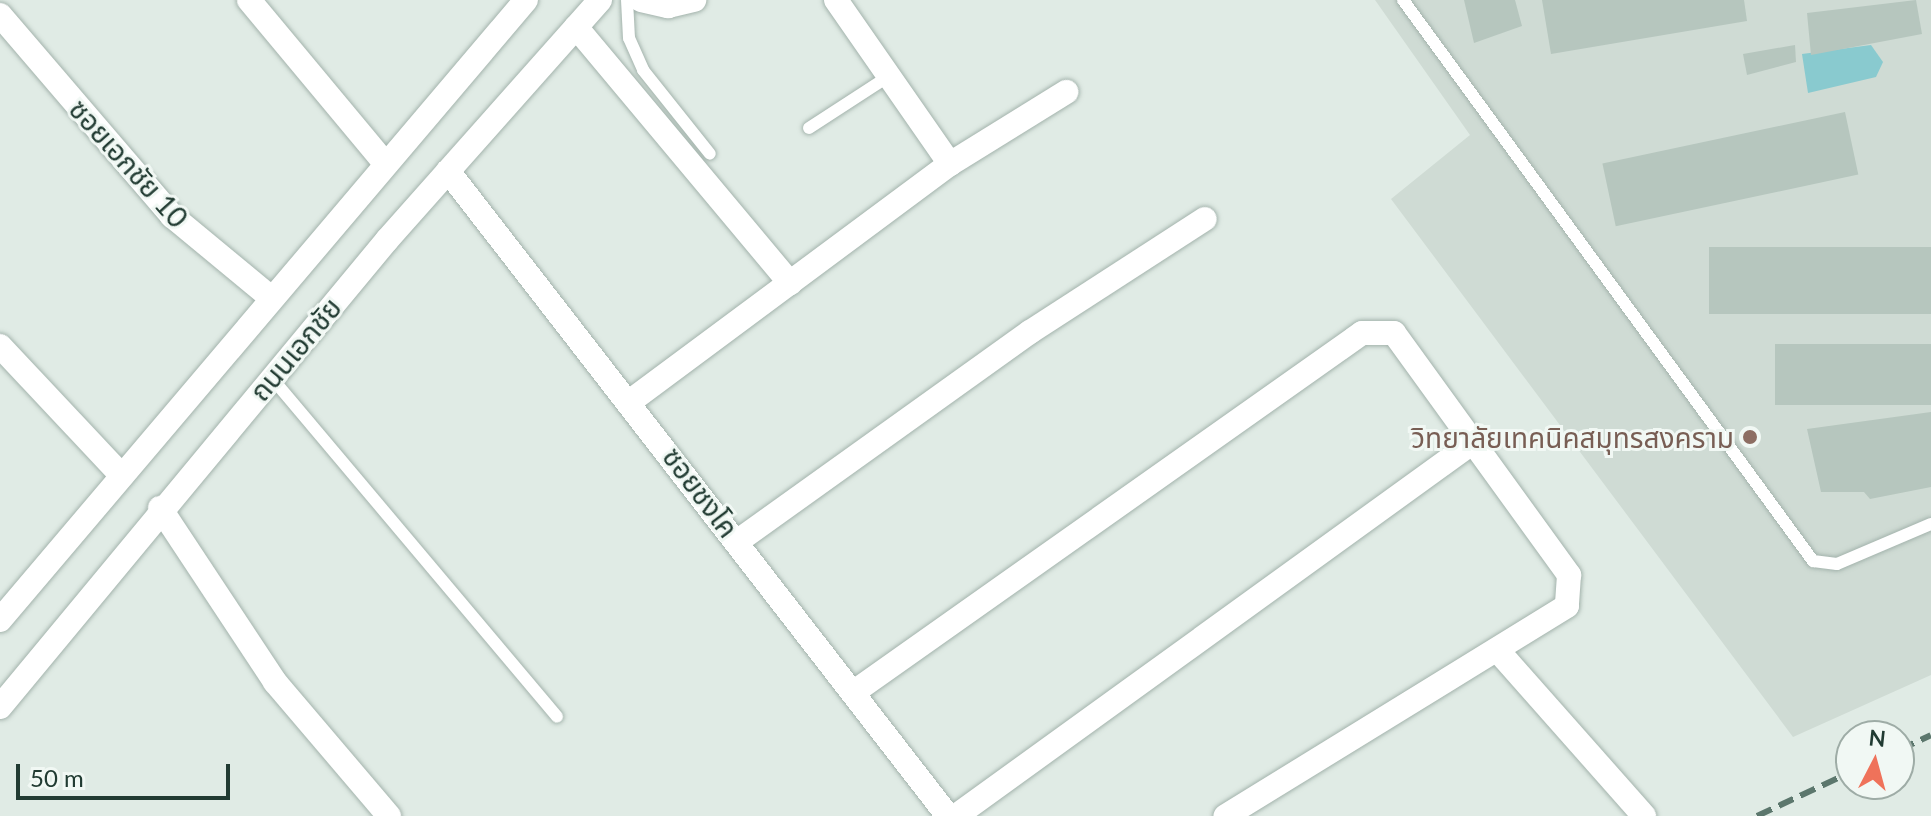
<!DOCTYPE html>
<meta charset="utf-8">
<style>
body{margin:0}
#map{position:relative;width:1931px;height:816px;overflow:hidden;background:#e0ebe5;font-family:Lato,"Noto Sans Thai",sans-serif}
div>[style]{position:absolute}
.built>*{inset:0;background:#cfdbd4}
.water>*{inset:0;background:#89cacf}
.building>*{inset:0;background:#b6c6be;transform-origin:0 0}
.roads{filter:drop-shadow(0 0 2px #a3b3ac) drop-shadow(0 0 2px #a3b3ac)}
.lane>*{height:12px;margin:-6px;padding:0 6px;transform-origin:6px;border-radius:6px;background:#fff}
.street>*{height:24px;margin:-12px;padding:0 12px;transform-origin:12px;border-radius:12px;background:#fff}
.secondary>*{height:24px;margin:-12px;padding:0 12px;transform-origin:12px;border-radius:12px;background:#fff}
.rail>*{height:6px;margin-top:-3px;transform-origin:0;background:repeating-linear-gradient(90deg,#5c776d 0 16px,transparent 0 24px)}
.dots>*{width:22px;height:22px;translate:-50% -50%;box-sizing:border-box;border:4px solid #f1f8f4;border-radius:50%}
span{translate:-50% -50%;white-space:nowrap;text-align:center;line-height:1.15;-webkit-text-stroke:6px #f1f8f4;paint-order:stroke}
.street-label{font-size:28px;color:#213b32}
.education-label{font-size:28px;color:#785e54}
.right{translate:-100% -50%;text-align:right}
.north{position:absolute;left:1835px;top:720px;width:80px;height:80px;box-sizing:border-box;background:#f1f8f4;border:2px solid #9eaca6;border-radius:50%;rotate:6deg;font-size:22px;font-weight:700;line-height:32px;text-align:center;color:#213b32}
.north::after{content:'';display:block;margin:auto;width:28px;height:36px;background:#ef725a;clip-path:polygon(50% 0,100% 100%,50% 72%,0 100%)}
.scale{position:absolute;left:16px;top:764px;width:214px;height:36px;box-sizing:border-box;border:4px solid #213b32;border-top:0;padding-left:10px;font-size:24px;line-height:28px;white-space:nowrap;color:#213b32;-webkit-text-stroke:6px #f1f8f4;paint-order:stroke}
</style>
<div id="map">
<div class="built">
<i style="clip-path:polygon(1375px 0,1931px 0,1931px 675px,1793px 737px,1391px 199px,1470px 135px)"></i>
</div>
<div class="water">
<i style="clip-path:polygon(1871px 45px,1883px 62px,1876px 77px,1808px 93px,1802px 54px)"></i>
</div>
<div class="building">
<i style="clip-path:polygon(1464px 0,1515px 0,1522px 26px,1474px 43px)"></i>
<i style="clip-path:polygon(1542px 0,1744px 0,1747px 21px,1551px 54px)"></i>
<i style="clip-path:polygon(1916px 0,1922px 34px,1811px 55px,1807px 13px)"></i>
<i style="clip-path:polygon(1795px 45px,1796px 62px,1747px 75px,1743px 54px)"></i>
<i style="left:1845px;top:112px;width:64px;height:248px;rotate:78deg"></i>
<i style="left:1931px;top:247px;width:67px;height:222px;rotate:90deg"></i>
<i style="left:1931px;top:344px;width:61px;height:156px;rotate:90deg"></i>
<i style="clip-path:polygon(1931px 412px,1931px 487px,1870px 499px,1864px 492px,1821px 492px,1807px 429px)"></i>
</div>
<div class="roads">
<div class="lane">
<i style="left:627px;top:0;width:38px;rotate:87deg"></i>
<i style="left:629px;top:38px;width:35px;rotate:66deg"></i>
<i style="left:643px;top:70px;width:107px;rotate:51.4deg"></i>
<i style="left:1403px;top:0;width:695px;rotate:53.84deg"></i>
<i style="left:1813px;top:561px;width:24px;rotate:7deg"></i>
<i style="left:1837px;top:564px;width:102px;rotate:-23.1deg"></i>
<i style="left:809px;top:128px;width:95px;rotate:-33deg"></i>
<i style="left:271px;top:377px;width:444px;rotate:49.9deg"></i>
</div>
<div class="street">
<i style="left:249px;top:0;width:211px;rotate:50.2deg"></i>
<i style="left:641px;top:0;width:28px;rotate:13deg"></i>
<i style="left:668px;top:6px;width:27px;rotate:-13deg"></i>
<i style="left:836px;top:0;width:200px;rotate:55.2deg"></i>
<i style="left:0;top:15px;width:265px;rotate:49.4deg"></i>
<i style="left:172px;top:216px;width:127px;rotate:39.6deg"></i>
<i style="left:576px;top:27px;width:334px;rotate:50.1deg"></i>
<i style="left:0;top:346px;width:178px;rotate:46.8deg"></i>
<i style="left:632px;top:400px;width:396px;rotate:-36.6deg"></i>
<i style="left:950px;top:164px;width:137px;rotate:-31.8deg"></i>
<i style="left:160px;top:508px;width:209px;rotate:56.5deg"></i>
<i style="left:275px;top:682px;width:176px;rotate:49.6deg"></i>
<i style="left:738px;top:541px;width:359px;rotate:-35.6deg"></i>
<i style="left:1030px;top:332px;width:208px;rotate:-32.9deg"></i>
<i style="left:1499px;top:652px;width:219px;rotate:48.5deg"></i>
<i style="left:854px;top:692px;width:622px;rotate:-35.25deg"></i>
<i style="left:1362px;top:333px;width:32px"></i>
<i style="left:1394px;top:333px;width:299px;rotate:54.1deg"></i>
<i style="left:1569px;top:575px;width:31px;rotate:94deg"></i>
<i style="left:1567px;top:606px;width:401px;rotate:148.4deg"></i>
<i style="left:956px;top:816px;width:642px;rotate:-35.87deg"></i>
</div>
<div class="secondary">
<i style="left:448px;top:171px;width:816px;rotate:52.22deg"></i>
<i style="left:0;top:620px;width:813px;rotate:-49.69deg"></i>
<i style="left:0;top:707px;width:607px;rotate:-50.35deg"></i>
<i style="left:387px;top:240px;width:321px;rotate:-48.4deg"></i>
</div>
</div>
<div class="rail">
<i style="left:1899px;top:750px;width:35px;rotate:-25deg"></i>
<i style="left:1757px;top:816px;width:104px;rotate:-25.1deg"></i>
</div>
<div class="dots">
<i style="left:1750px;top:437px;background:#8d6e63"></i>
</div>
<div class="street-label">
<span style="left:129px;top:163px;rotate:48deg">ซอยเอกชัย 10</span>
<span style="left:295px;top:349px;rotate:-50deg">ถนนเอกชัย</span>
<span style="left:701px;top:492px;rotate:53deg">ซอยชงโค</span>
</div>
<div class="education-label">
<span class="right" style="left:1734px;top:437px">วิทยาลัยเทคนิคสมุทรสงคราม</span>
</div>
<div class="north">N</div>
<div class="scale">50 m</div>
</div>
